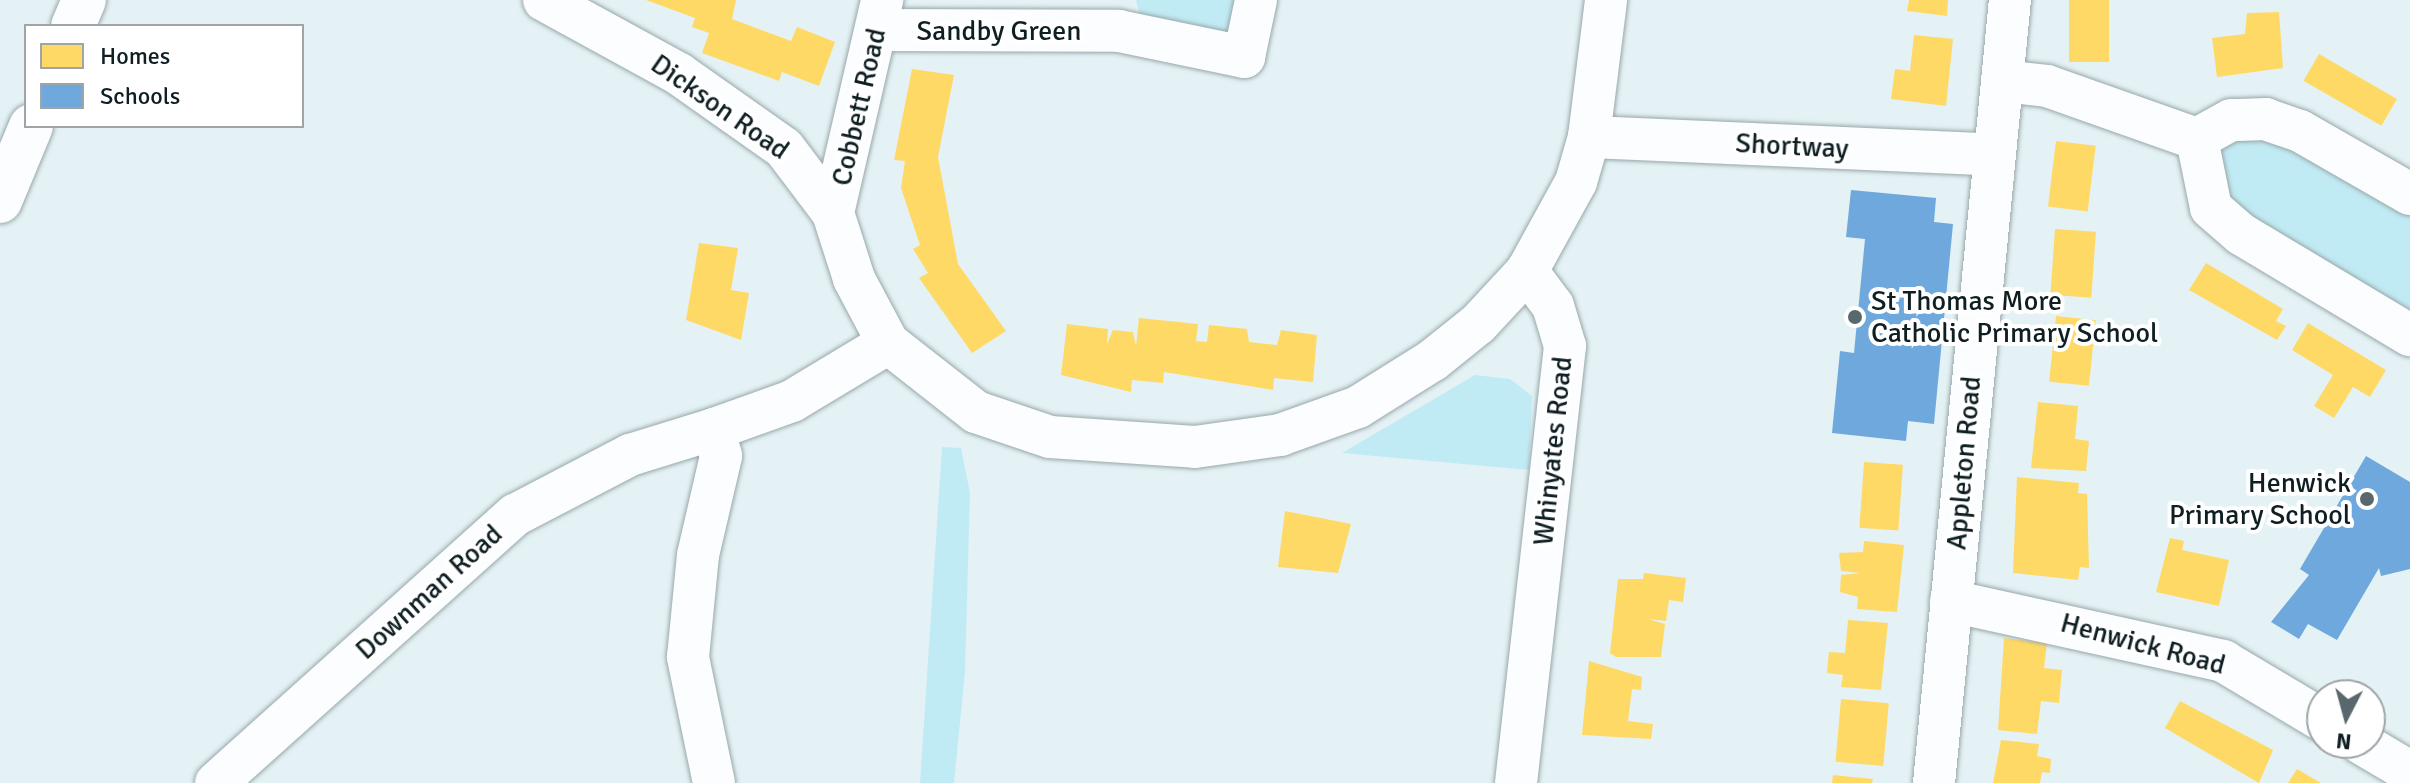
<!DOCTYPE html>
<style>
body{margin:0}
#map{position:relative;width:2410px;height:783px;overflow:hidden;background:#e4f2f5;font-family:Signika,sans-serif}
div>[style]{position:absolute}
.green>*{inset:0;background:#c1ebf4}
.homes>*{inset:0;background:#ffd966;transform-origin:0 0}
.schools>*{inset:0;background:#6fa8dc}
.roads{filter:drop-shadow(0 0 2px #99a7aa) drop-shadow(0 0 2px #99a7aa)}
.street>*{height:42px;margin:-21px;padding:0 21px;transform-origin:21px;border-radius:21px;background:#fbfdfe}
.highway>*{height:44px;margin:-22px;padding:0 22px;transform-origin:22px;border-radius:22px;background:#fbfdfe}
.dots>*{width:22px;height:22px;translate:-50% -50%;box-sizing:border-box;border:4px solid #fff;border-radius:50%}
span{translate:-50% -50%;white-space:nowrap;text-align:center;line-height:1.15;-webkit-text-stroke:8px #fff;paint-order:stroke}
.street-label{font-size:28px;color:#0e1e22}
.poi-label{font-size:28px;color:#0e1e22}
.left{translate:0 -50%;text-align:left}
.right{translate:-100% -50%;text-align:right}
.legend{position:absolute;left:24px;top:24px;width:280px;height:104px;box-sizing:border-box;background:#fff;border:2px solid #9fa5a7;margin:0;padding:10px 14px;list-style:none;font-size:24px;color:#0e1e22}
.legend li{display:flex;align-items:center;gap:16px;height:40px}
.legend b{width:40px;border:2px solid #9fa5a7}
.north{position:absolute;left:2306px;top:679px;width:80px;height:80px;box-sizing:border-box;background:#fff;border:2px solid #9fa5a7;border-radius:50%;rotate:186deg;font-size:22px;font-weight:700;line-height:32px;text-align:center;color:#0e1e22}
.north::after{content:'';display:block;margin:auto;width:28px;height:36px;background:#59686c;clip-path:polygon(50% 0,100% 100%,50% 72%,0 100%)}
</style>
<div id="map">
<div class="green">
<i style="clip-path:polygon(1136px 0,1243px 0,1234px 29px,1220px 38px,1142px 22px)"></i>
<i style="clip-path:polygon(2270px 134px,2410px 210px,2410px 320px,2225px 201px,2219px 152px,2231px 138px)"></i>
<i style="clip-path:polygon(1475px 375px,1510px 379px,1532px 396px,1529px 470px,1342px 453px)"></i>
<i style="clip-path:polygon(942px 447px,961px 448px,970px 493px,965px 672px,954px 783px,920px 783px)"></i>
</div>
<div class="homes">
<i style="clip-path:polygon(646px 0,736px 0,732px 19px,791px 41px,797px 27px,835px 42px,819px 86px,782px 72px,779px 81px,702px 53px,709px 33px,692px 27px,695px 18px)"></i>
<i style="clip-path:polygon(1909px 0,1948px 0,1947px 16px,1907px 11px)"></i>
<i style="left:2069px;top:0;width:40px;height:62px"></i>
<i style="clip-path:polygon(2279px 12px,2283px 68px,2217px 77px,2212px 38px,2245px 34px,2247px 13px)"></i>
<i style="clip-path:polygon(1914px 35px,1953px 39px,1946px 106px,1891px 99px,1895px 69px,1910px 71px)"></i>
<i style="left:2319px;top:54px;width:90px;height:31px;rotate:30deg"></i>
<i style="clip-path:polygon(912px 69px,954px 75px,938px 157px,958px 264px,1006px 331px,972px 353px,919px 278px,928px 273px,913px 249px,920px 245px,901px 188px,905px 161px,894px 160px)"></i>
<i style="left:2056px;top:141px;width:40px;height:66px;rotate:7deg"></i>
<i style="left:2055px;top:229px;width:41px;height:66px;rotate:4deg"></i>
<i style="clip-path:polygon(699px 243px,738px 248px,731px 290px,749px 293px,741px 340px,686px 320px)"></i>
<i style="clip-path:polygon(2206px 263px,2283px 309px,2276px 321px,2286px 326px,2277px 340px,2189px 290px)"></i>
<i style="left:2056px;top:316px;width:40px;height:66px;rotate:6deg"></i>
<i style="clip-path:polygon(1139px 318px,1198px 324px,1196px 341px,1207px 342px,1209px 325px,1247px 329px,1249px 342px,1277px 345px,1281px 330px,1317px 335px,1313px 382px,1274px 378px,1273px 390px,1164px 372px,1163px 383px,1132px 380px,1131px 392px,1061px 375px,1067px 324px,1108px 329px,1107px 344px,1113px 330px,1133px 332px,1136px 346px)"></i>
<i style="clip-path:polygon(2308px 323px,2386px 370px,2370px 397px,2353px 387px,2334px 418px,2314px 406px,2333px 375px,2292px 350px)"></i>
<i style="clip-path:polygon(2038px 402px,2078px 406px,2075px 439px,2089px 441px,2086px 471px,2031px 468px)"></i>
<i style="left:1864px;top:462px;width:39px;height:66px;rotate:4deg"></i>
<i style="clip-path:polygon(2017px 477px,2079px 483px,2078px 493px,2087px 494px,2089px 568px,2080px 567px,2078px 580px,2013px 573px)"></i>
<i style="clip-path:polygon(1285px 511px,1351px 524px,1338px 573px,1278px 567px)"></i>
<i style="clip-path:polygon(2170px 538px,2184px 541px,2182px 550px,2229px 560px,2219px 606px,2156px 592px)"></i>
<i style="clip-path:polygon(1864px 541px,1904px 545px,1897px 612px,1857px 609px,1858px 597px,1840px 592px,1841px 575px,1861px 573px,1841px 571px,1839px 553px,1863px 552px)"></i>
<i style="clip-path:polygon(1644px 573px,1686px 578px,1683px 602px,1669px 600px,1666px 621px,1648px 619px,1665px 624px,1661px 657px,1616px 657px,1610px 653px,1618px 579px,1643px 579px)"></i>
<i style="clip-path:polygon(1848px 620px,1888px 623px,1881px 690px,1841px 687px,1843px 675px,1827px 673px,1829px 652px,1845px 653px)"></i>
<i style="clip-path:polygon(2004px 638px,2047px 643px,2044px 668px,2062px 670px,2059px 703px,2041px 701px,2037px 734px,1998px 730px)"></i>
<i style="clip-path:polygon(1589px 661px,1642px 677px,1641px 690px,1632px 689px,1628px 721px,1653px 724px,1651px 739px,1582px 735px)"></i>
<i style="left:1841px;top:699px;width:48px;height:63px;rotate:5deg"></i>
<i style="clip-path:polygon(2180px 701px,2273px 750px,2259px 783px,2165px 728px)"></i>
<i style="clip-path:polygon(2001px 740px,2039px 744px,2037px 756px,2051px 759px,2050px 773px,2042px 772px,2040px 783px,1993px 783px)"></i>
<i style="clip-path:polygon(2297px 769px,2321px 783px,2288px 783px)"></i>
<i style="clip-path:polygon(1833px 775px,1873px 779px,1872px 783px,1832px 783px)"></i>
</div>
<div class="schools">
<i style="clip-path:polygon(1851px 190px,1936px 198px,1934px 222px,1953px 224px,1934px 424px,1908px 421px,1906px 441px,1832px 433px,1840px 351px,1854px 353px,1865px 239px,1846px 237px)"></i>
<i style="clip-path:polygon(2366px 456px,2410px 482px,2410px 569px,2381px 576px,2379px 568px,2337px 640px,2308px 624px,2299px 639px,2271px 622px,2309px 575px,2300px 569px)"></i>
</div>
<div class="roads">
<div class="street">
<i style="left:544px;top:0;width:154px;rotate:28.7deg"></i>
<i style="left:679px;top:74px;width:128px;rotate:35.2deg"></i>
<i style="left:784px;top:148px;width:81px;rotate:53deg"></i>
<i style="left:833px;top:213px;width:69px;rotate:72.3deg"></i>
<i style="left:854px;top:279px;width:72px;rotate:62deg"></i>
<i style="left:888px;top:343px;width:112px;rotate:38.1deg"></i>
<i style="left:976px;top:412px;width:78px;rotate:18.7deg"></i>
<i style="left:1050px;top:437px;width:145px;rotate:3.9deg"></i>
<i style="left:1195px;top:447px;width:86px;rotate:-8deg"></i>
<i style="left:1280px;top:435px;width:83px;rotate:-19.7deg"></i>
<i style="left:1358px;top:407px;width:89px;rotate:-32.1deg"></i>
<i style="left:1433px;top:360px;width:58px;rotate:-38.7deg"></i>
<i style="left:1478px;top:324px;width:72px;rotate:-47.2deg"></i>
<i style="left:878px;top:30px;width:241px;rotate:0.2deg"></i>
<i style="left:1119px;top:31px;width:128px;rotate:11.7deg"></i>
<i style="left:1244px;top:57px;width:58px;rotate:-78.1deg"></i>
<i style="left:2002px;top:81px;width:45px;rotate:6.3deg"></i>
<i style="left:2047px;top:86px;width:159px;rotate:19.5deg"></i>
<i style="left:1589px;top:137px;width:405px;rotate:2.5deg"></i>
<i style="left:2410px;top:194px;width:127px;rotate:-150.2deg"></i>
<i style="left:2300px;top:131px;width:36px;rotate:-161deg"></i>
<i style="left:2266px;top:119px;width:35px;rotate:178deg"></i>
<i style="left:2231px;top:120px;width:39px;rotate:151deg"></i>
<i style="left:2197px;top:139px;width:70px;rotate:78.5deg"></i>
<i style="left:2211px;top:208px;width:40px;rotate:41deg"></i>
<i style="left:2241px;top:234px;width:197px;rotate:30.9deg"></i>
<i style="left:833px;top:213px;width:219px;rotate:-77deg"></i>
<i style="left:1951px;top:601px;width:279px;rotate:12.4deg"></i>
<i style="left:2223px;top:661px;width:115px;rotate:30.8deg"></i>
<i style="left:2361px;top:743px;width:57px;rotate:30.6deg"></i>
<i style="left:216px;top:783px;width:402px;rotate:-41.9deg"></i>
<i style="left:515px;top:515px;width:130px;rotate:-27.6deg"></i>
<i style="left:630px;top:455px;width:88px;rotate:-17.2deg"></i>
<i style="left:714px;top:783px;width:129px;rotate:-101.7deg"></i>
<i style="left:688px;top:657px;width:102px;rotate:-84.4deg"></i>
<i style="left:698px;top:555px;width:102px;rotate:-76.9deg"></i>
<i style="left:721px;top:456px;width:28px;rotate:-105deg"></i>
<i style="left:714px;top:429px;width:83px;rotate:-19.7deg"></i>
<i style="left:792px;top:401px;width:112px;rotate:-31.1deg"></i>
<i style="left:1516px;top:783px;width:440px;rotate:-83.6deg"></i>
<i style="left:1565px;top:346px;width:42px;rotate:-106.7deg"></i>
<i style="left:1553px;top:306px;width:44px;rotate:-126.6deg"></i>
<i style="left:1527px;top:271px;width:102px;rotate:-61.2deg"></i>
<i style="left:1576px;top:182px;width:47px;rotate:-73.9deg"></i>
<i style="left:1589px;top:137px;width:138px;rotate:-82.9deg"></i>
<i style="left:1934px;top:783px;width:787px;rotate:-84.46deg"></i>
</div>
<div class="highway">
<i style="left:73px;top:26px;width:28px;rotate:-67deg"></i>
<i style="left:0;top:201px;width:81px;rotate:-67.5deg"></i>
</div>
</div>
<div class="dots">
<i style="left:1855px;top:317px;background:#59686c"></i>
<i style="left:2367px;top:499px;background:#59686c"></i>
</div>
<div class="street-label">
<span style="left:999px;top:31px">Sandby Green</span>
<span style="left:720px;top:107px;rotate:35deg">Dickson Road</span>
<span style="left:859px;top:107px;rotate:-77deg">Cobbett Road</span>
<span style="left:1792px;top:146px;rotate:3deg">Shortway</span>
<span style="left:1553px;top:451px;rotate:-84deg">Whinyates Road</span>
<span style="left:1964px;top:463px;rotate:-85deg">Appleton Road</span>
<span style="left:429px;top:592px;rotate:-42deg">Downman Road</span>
<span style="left:2143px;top:644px;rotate:15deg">Henwick Road</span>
</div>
<div class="poi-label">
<span class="left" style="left:1871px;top:317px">St Thomas More<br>Catholic Primary School</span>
<span class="right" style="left:2351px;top:499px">Henwick<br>Primary School</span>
</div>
<ul class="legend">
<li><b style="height:22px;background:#ffd966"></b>Homes</li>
<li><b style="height:22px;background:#6fa8dc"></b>Schools</li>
</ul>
<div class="north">N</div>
</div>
